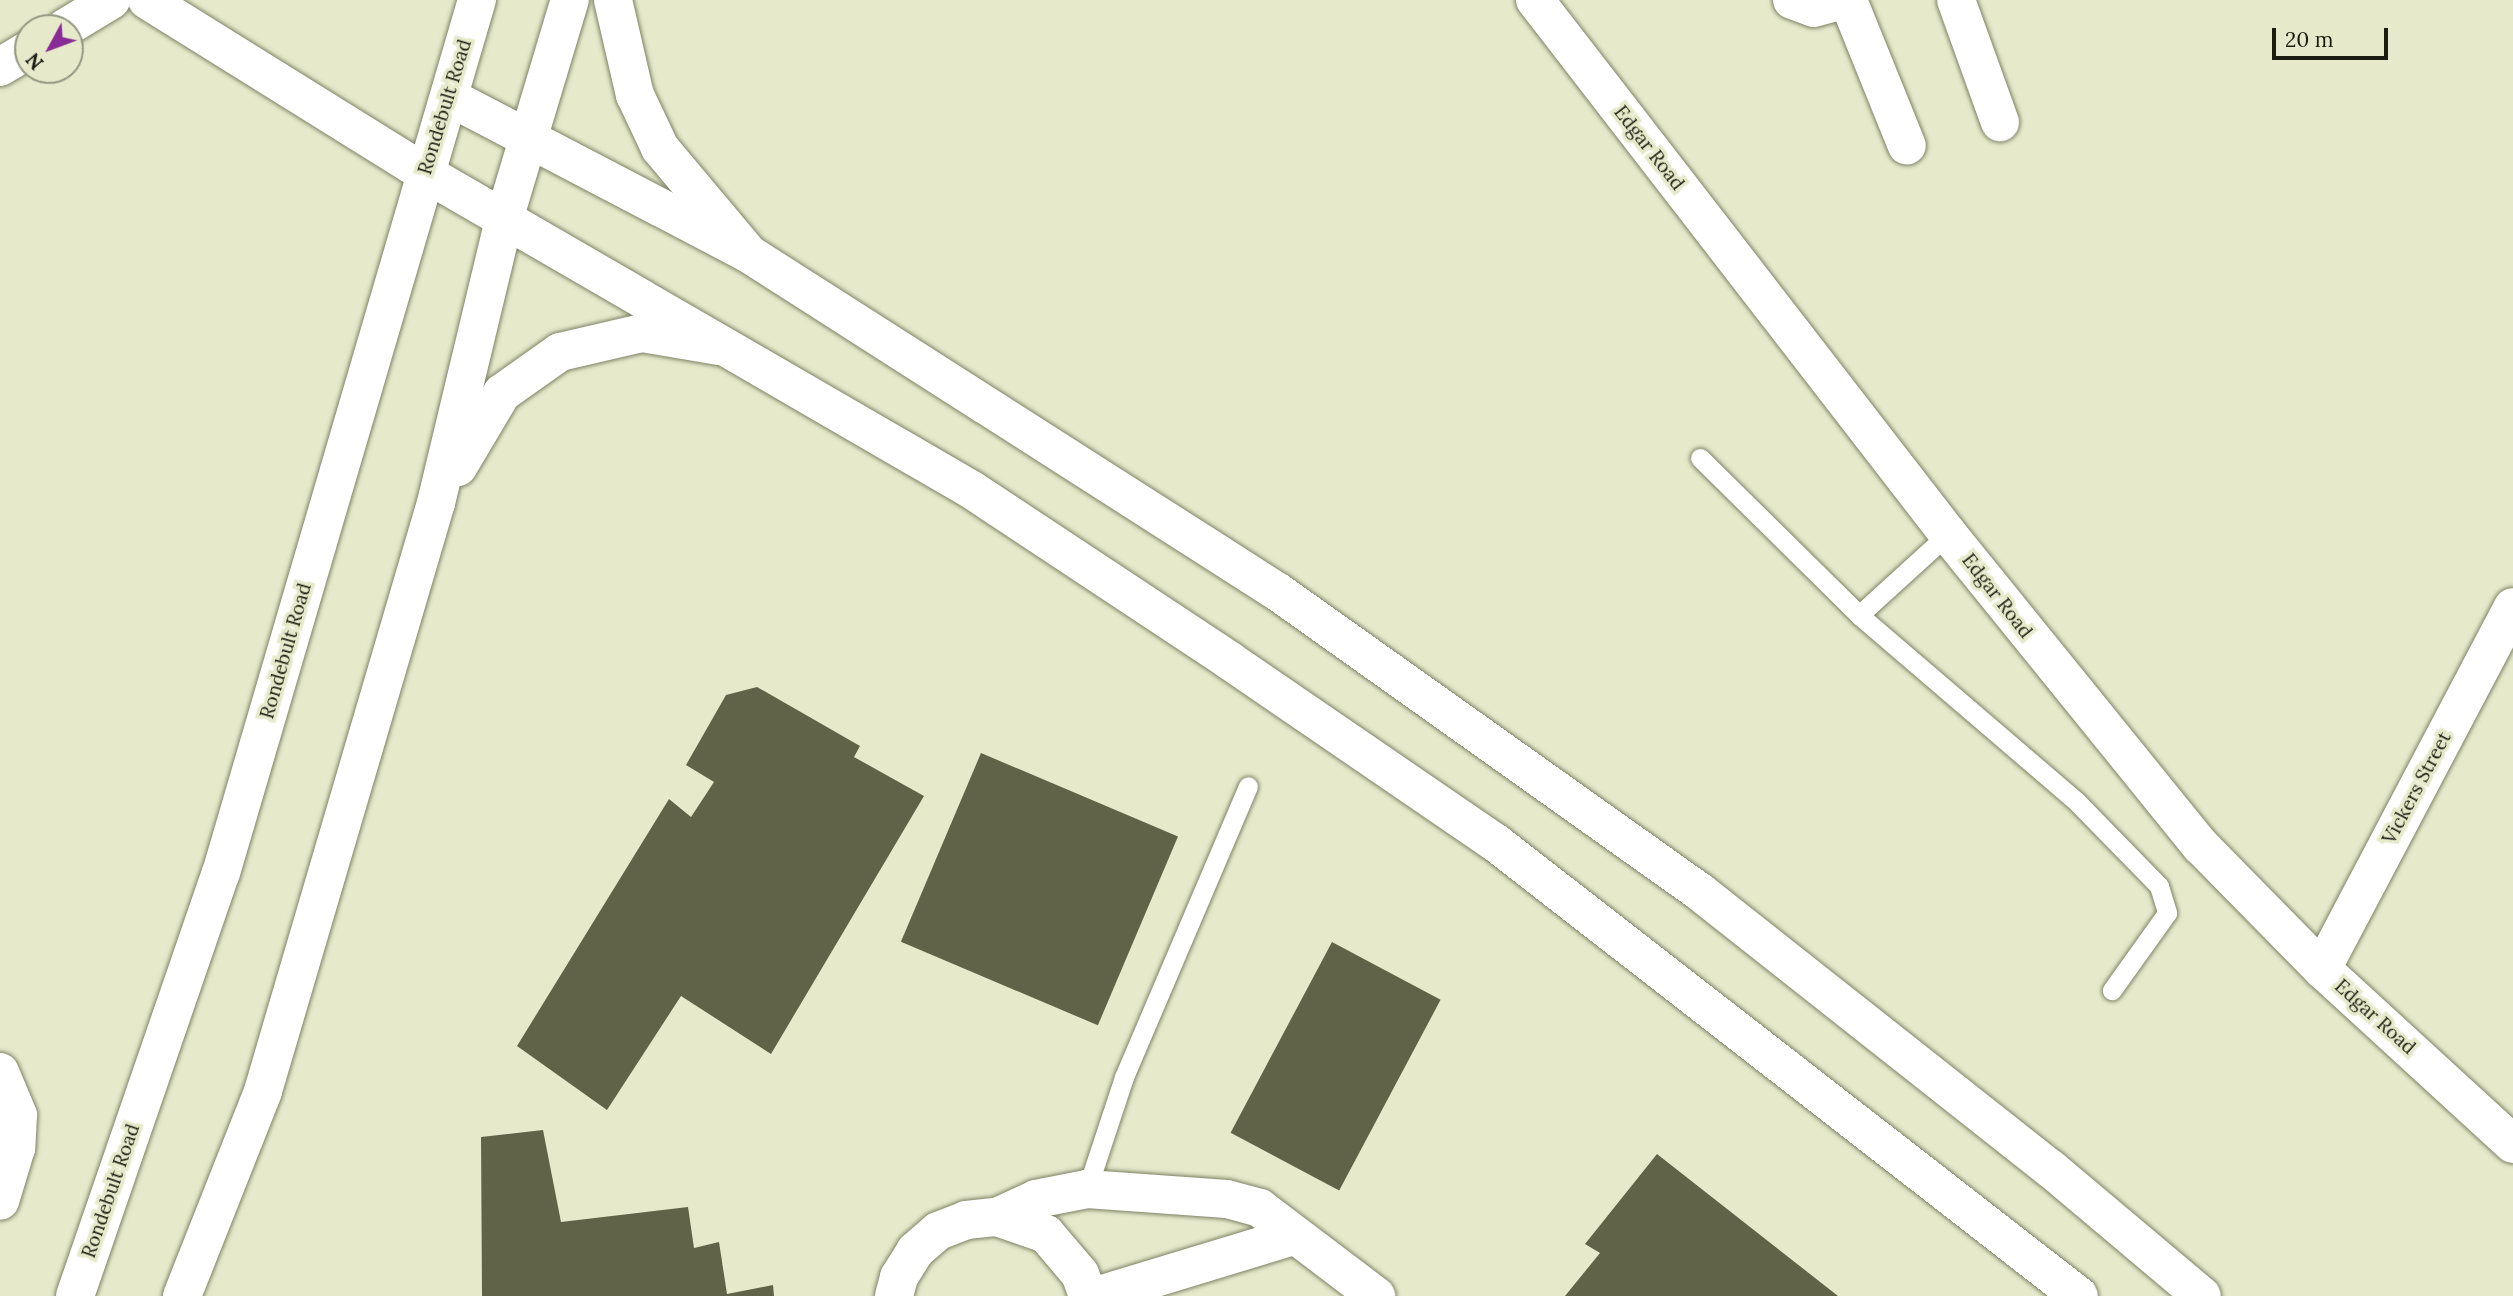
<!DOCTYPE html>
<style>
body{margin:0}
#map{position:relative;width:2513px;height:1296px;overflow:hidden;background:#e6eacb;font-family:Lora,serif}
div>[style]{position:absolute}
.building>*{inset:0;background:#616348;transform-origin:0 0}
.roads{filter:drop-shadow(0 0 2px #7f8265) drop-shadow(0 0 2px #7f8265)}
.service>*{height:19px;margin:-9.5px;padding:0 9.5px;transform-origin:9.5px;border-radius:9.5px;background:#fff}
.minor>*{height:38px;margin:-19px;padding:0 19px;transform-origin:19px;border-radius:19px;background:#fff}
.secondary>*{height:38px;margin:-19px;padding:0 19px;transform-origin:19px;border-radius:19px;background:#fff}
span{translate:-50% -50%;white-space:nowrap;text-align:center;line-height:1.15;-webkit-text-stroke:7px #e6eacb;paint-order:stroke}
.street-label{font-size:19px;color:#1c1d11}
.north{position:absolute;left:14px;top:14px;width:70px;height:70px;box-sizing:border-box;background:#e6eacb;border:2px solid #959881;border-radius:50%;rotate:229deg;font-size:19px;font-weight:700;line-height:28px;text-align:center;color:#1c1d11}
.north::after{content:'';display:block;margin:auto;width:24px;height:32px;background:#882b96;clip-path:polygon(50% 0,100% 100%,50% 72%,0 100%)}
.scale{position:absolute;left:2272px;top:28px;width:116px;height:32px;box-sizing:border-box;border:4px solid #1c1d11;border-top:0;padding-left:9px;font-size:21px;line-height:24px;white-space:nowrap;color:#1c1d11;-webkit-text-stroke:5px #e6eacb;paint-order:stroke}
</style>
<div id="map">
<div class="building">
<i style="clip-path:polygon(757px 687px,860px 746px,854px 757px,924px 796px,771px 1054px,681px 996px,607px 1110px,517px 1046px,669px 799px,691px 817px,714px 782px,686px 765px,726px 695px)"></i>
<i style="left:981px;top:753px;width:214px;height:205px;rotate:23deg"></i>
<i style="left:1332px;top:942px;width:123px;height:216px;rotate:28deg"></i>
<i style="clip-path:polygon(543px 1130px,561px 1222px,688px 1207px,694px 1248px,719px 1242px,727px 1294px,773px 1285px,774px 1296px,482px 1296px,481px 1137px)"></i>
<i style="clip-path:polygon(1657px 1154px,1838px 1296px,1565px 1296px,1600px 1253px,1585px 1244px)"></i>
</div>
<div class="roads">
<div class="service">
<i style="left:1700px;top:458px;width:223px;rotate:44.6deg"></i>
<i style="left:1859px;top:615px;width:287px;rotate:40.6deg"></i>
<i style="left:2077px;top:802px;width:117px;rotate:45.7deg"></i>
<i style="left:2159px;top:886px;width:28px;rotate:73deg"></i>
<i style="left:2167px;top:913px;width:95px;rotate:125.5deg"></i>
<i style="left:1859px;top:615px;width:120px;rotate:-42.3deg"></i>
<i style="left:1087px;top:1189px;width:118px;rotate:-71.7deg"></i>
<i style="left:1124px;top:1077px;width:316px;rotate:-66.9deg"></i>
</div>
<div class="minor">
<i style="left:147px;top:0;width:327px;rotate:31.9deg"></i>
<i style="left:425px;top:173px;width:632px;rotate:30.09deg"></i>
<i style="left:972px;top:490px;width:310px;rotate:33.5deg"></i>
<i style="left:1230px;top:661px;width:322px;rotate:34.4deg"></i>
<i style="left:1496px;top:843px;width:738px;rotate:37.85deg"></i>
<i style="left:1535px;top:0;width:675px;rotate:52.28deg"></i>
<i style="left:1948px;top:534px;width:402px;rotate:51deg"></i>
<i style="left:2201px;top:846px;width:173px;rotate:45.5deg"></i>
<i style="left:2322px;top:969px;width:259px;rotate:42.5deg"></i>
<i style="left:1792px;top:0;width:23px;rotate:20deg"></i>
<i style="left:1814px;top:8px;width:30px;rotate:-15deg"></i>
<i style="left:1848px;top:0;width:157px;rotate:68deg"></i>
<i style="left:1956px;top:0;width:130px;rotate:70.2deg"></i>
<i style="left:65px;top:28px;width:54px;rotate:-31.3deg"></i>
<i style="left:0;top:67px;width:33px;rotate:-31deg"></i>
<i style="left:449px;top:97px;width:339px;rotate:27.6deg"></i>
<i style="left:749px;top:254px;width:628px;rotate:32.58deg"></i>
<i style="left:1278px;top:592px;width:518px;rotate:35.41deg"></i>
<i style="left:1700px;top:892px;width:447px;rotate:38.3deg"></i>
<i style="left:2051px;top:1169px;width:197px;rotate:40.1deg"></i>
<i style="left:2322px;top:969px;width:409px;rotate:-62.2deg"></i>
<i style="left:0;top:1072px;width:47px;rotate:67.3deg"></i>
<i style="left:18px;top:1115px;width:33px;rotate:93deg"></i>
<i style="left:16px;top:1148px;width:55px;rotate:106.8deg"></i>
<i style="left:997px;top:1217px;width:43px;rotate:-24.8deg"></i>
<i style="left:1036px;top:1199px;width:52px;rotate:-11.1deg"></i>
<i style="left:1087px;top:1189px;width:140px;rotate:4.1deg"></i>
<i style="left:1227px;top:1199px;width:34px;rotate:15deg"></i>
<i style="left:1260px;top:1208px;width:146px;rotate:37.2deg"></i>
<i style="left:894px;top:1296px;width:20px;rotate:-75deg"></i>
<i style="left:899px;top:1277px;width:31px;rotate:-58deg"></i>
<i style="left:915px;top:1251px;width:30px;rotate:-41deg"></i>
<i style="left:938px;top:1231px;width:30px;rotate:-21deg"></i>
<i style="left:966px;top:1220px;width:31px;rotate:-6deg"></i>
<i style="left:997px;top:1217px;width:52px;rotate:19.1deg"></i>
<i style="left:1046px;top:1234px;width:52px;rotate:49.6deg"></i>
<i style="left:1080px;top:1274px;width:23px;rotate:70deg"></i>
<i style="left:1096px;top:1296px;width:206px;rotate:-16.9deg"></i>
</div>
<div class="secondary">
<i style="left:613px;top:0;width:98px;rotate:77deg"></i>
<i style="left:635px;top:95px;width:59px;rotate:64.7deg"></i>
<i style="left:660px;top:148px;width:138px;rotate:50deg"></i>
<i style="left:458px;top:467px;width:86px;rotate:-59.3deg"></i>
<i style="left:502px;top:393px;width:71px;rotate:-35.3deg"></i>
<i style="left:560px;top:352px;width:84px;rotate:-13deg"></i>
<i style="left:642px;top:333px;width:78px;rotate:9.6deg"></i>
<i style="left:75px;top:1296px;width:447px;rotate:-71deg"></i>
<i style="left:221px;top:873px;width:910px;rotate:-73.66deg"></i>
<i style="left:182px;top:1296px;width:220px;rotate:-68.4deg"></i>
<i style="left:263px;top:1091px;width:613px;rotate:-73.61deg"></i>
<i style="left:436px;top:503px;width:295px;rotate:-76.5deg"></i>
<i style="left:505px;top:216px;width:226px;rotate:-73.3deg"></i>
</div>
</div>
<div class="street-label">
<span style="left:445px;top:107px;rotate:-73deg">Rondebult Road</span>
<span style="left:1649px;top:148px;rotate:52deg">Edgar Road</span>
<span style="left:1997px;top:596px;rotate:52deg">Edgar Road</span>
<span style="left:286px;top:651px;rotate:-74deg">Rondebult Road</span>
<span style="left:2417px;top:788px;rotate:-62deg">Vickers Street</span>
<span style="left:2375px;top:1017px;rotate:42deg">Edgar Road</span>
<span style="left:111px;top:1191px;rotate:-71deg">Rondebult Road</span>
</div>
<div class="north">N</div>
<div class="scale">20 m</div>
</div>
